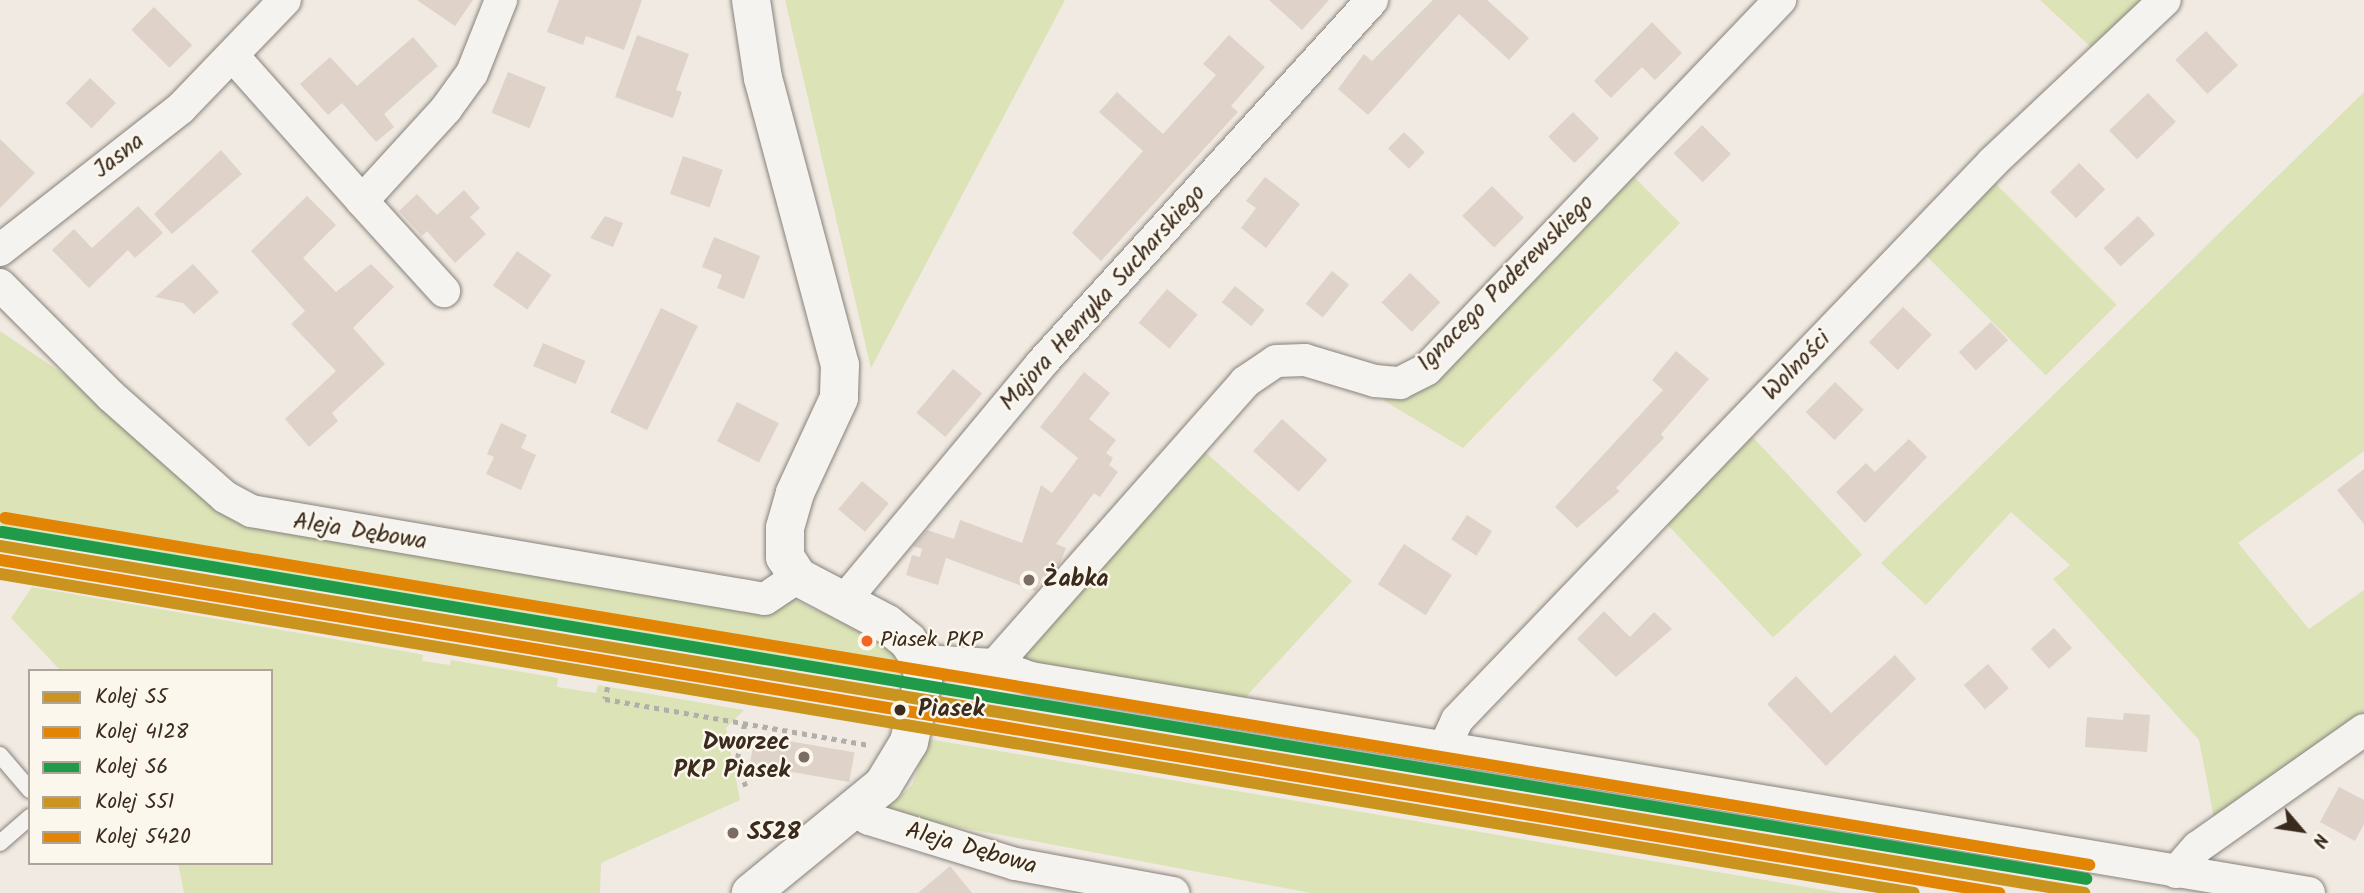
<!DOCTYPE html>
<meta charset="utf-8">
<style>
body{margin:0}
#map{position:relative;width:2364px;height:893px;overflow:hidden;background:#f1eae2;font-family:Kalam,sans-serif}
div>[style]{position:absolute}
.green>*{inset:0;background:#dbe3b7;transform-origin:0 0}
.building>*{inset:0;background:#ded2c9;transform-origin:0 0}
.path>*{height:4.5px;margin-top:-2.25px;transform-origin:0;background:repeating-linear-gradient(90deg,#b2aeaa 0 5px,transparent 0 10px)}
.roads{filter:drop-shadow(0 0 2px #88827b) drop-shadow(0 0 2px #88827b)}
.service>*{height:16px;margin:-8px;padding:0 8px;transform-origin:8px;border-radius:8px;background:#f5f3ef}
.minor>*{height:32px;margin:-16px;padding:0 16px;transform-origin:16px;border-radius:16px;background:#f5f3ef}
.tertiary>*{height:38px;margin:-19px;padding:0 19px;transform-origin:19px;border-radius:19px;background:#f5f3ef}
.rail-1>*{height:12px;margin:-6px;padding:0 6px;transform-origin:6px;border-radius:6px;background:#cb941f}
.rail-2>*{height:12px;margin:-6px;padding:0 6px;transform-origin:6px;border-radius:6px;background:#e28504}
.rail-3>*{height:12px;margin:-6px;padding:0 6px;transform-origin:6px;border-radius:6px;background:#1f9b4a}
.rail-4>*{height:12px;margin:-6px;padding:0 6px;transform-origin:6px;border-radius:6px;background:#cb941f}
.rail-5>*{height:12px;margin:-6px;padding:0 6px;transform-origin:6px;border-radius:6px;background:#e28504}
.dots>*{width:19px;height:19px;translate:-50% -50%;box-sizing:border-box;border:4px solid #fbf7ec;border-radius:50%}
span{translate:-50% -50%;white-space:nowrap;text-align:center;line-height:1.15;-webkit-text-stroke:5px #fbf7ec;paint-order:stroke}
.bus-label{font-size:22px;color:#3b2a1e}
.left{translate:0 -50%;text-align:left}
.street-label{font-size:24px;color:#3b2a1e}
.poi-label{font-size:24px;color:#3b2a1e;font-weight:700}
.right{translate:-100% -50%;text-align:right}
.stop-label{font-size:24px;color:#3b2a1e;font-weight:700}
.legend{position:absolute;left:28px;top:669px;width:245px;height:196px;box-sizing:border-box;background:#fbf7ec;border:2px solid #aea59a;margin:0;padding:9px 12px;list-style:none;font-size:21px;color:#3b2a1e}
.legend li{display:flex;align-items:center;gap:14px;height:35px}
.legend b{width:35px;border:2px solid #aea59a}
.north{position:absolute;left:2266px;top:795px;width:70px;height:70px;-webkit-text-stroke:5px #fbf7ec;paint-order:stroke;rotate:119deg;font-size:19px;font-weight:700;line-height:28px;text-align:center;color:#3b2a1e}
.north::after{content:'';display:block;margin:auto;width:24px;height:32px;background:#3b2a1e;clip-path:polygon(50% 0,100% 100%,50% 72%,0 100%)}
</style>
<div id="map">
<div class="green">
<i style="clip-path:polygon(785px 0,1065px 0,871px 368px)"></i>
<i style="clip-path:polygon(2040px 0,2143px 0,2092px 48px)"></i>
<i style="clip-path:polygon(2364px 92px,2364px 451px,2238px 543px,2309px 629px,2364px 590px,2364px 714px,2214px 818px,2199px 740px,2053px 579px,2070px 565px,2011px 512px,1926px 605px,1881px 563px)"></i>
<i style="clip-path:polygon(1631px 174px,1680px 223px,1463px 448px,1383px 400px,1427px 384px)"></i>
<i style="left:1993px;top:181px;width:175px;height:100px;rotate:45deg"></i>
<i style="clip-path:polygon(0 331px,106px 403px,226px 504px,788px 597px,886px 643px,909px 677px,904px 687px,0 535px)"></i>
<i style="left:1749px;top:433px;width:166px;height:122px;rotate:47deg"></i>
<i style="clip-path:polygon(1205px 452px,1352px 581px,1242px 701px,1012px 661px)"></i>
<i style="clip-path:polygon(32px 587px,414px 653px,423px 655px,422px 661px,450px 665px,451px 660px,558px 678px,557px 687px,596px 693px,598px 685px,744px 710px,726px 728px,740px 800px,601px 863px,600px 893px,184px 893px,178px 863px,271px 863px,271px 671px,61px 671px,11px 618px)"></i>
<i style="clip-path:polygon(928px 739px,1842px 893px,1311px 893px,883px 813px,912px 785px)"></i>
</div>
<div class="building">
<i style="clip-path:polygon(417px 0,473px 0,455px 26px)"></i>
<i style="clip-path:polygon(559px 0,642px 0,624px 50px,586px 36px,583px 45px,547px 32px)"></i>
<i style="clip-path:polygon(1269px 0,1329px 0,1302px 30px)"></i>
<i style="clip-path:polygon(1433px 0,1487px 0,1529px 38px,1509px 60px,1459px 14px,1368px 115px,1338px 89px,1364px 54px,1372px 61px)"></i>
<i style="left:154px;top:7px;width:54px;height:32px;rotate:45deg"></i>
<i style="clip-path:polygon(1652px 22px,1682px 53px,1655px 80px,1642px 67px,1611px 98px,1594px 81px)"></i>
<i style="left:2206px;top:31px;width:47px;height:42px;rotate:47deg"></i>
<i style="clip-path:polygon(637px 35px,689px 54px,676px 90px,682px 92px,673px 118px,615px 97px)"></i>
<i style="clip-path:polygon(1229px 35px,1265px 67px,1231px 106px,1238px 112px,1101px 261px,1072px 233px,1143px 151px,1099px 112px,1117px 92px,1163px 134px,1216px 75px,1203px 64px)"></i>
<i style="clip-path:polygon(413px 37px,438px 66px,384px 114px,394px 127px,376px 142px,342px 103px,328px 115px,300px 84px,330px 57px,357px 86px)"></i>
<i style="left:508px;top:72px;width:41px;height:44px;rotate:22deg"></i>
<i style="left:90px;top:78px;width:36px;height:35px;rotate:44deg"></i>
<i style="left:2148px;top:93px;width:40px;height:54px;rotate:46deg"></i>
<i style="left:1573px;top:112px;width:37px;height:35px;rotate:45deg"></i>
<i style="left:1702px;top:125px;width:41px;height:40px;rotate:45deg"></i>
<i style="left:1404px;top:132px;width:29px;height:23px;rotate:44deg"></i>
<i style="clip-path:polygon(0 139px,35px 173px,0 208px)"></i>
<i style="clip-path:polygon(221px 150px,242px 174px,172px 234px,154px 214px)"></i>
<i style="left:683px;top:156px;width:42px;height:40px;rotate:19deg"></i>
<i style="left:2079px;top:163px;width:37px;height:41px;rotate:45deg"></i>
<i style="clip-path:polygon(1265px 177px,1300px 204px,1266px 248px,1241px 228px,1256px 208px,1246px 201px)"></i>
<i style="left:1492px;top:186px;width:45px;height:42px;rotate:45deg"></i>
<i style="clip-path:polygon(464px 190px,480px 208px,470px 217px,486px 234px,455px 263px,427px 231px,422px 236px,399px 211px,417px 194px,437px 215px)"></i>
<i style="clip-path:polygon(307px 196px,336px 225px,303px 258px,336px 292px,371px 264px,394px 287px,353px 328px,385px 364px,332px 413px,338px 421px,309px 447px,285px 419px,336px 371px,291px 324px,305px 311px,251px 251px)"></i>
<i style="clip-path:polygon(138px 206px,163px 233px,135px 258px,128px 250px,89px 288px,52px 250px,74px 229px,92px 248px)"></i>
<i style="clip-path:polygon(605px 216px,623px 223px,613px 247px,590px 238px)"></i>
<i style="left:2138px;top:216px;width:25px;height:47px;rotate:47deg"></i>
<i style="clip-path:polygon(714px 237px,760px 256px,744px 299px,717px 288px,722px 275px,702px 267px)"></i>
<i style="left:517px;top:251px;width:42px;height:42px;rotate:35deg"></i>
<i style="clip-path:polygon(193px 264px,219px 292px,194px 314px,183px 303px,155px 297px)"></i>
<i style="left:1332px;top:271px;width:22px;height:42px;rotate:39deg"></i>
<i style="left:1410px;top:273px;width:42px;height:41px;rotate:44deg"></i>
<i style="left:1235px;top:286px;width:38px;height:21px;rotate:39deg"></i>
<i style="left:1167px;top:289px;width:40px;height:44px;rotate:40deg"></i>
<i style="left:1903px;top:307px;width:40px;height:49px;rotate:44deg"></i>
<i style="left:661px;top:308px;width:41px;height:116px;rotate:26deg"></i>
<i style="left:1991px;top:322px;width:25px;height:44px;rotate:47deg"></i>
<i style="left:543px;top:343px;width:46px;height:25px;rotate:23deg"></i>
<i style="clip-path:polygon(1676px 351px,1709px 379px,1661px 434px,1664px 438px,1616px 488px,1620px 491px,1577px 528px,1555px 507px,1663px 390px,1652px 380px)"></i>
<i style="left:953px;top:369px;width:38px;height:57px;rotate:40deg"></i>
<i style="clip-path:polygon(1084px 372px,1110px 393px,1089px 419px,1116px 440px,1106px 453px,1113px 458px,1109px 465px,1118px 472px,1100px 497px,1094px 493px,1056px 544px,1066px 548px,1060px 563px,1048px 578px,1043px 576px,1036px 591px,946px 558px,938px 585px,906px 575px,912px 555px,920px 557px,922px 549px,913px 546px,927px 530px,954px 539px,960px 520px,1022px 543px,1041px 485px,1052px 493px,1078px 458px,1040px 427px)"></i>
<i style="left:1835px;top:382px;width:40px;height:42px;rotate:44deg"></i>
<i style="left:737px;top:402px;width:47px;height:44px;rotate:27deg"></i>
<i style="left:1282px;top:419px;width:61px;height:43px;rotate:42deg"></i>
<i style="clip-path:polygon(501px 423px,527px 435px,521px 448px,536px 455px,521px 490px,486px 474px,494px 457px,487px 454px)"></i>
<i style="clip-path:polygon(1909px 439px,1927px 457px,1865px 523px,1836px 492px,1866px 463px,1875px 472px)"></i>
<i style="clip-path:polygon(2364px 469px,2364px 524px,2337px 490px)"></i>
<i style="left:862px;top:481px;width:35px;height:37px;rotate:40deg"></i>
<i style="left:1467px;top:515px;width:30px;height:29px;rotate:33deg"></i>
<i style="left:1404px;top:544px;width:57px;height:48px;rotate:33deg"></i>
<i style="clip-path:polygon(1604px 611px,1630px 637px,1654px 612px,1672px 629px,1616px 677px,1577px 639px)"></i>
<i style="left:2054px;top:628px;width:27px;height:31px;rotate:48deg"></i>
<i style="clip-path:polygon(1895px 655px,1916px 679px,1826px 766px,1767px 704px,1796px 676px,1831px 713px)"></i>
<i style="left:1988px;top:664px;width:32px;height:32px;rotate:49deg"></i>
<i style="clip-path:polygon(2124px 713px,2150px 715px,2147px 752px,2085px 747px,2087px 717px,2123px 720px)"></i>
<i style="left:755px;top:735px;width:101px;height:30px;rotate:10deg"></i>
<i style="clip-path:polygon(2339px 787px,2364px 800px,2364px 824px,2355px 841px,2320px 822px)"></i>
<i style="clip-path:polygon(950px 866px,972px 893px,918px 893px)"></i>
</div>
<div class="path">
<i style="left:608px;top:687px;width:12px;rotate:104deg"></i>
<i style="left:605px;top:699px;width:268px;rotate:9.9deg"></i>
<i style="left:745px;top:724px;width:40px;rotate:102deg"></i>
<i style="left:737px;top:763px;width:25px;rotate:69deg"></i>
</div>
<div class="roads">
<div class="service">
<i style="left:0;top:755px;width:46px;rotate:49.4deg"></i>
<i style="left:0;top:843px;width:40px;rotate:-41deg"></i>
</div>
<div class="minor">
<i style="left:233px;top:56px;width:194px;rotate:48.3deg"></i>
<i style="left:362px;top:201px;width:125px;rotate:-47.6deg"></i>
<i style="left:446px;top:109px;width:44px;rotate:-54.2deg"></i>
<i style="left:472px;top:73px;width:79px;rotate:-68.3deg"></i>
<i style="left:362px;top:201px;width:122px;rotate:47.7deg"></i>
<i style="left:0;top:250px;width:230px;rotate:-38.1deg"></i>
<i style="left:181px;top:108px;width:150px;rotate:-46.1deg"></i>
<i style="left:0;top:285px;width:157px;rotate:45deg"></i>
<i style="left:111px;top:396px;width:152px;rotate:41.5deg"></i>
<i style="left:225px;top:497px;width:30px;rotate:28deg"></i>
<i style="left:251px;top:511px;width:521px;rotate:9.72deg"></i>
<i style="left:765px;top:599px;width:40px;rotate:-34deg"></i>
<i style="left:843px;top:602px;width:310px;rotate:-50.2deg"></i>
<i style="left:1041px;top:364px;width:492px;rotate:-47.7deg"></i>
<i style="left:921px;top:661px;width:74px;rotate:3.1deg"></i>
<i style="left:995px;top:665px;width:38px;rotate:20deg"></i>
<i style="left:1031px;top:678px;width:1296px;rotate:9.55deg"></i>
<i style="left:995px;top:665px;width:378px;rotate:-48.5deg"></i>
<i style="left:1245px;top:382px;width:37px;rotate:-34deg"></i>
<i style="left:1276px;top:361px;width:29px;rotate:-2deg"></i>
<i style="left:1305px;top:360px;width:73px;rotate:16.7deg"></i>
<i style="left:1375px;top:381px;width:25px;rotate:5deg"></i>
<i style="left:1400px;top:383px;width:30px;rotate:-27deg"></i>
<i style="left:1427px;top:369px;width:511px;rotate:-46.27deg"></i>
<i style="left:1445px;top:746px;width:29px;rotate:-65deg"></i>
<i style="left:1457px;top:720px;width:774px;rotate:-46.15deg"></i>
<i style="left:1993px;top:162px;width:236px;rotate:-43.3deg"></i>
<i style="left:855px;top:811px;width:16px;rotate:30deg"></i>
<i style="left:869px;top:819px;width:153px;rotate:17.1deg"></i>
<i style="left:1015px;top:864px;width:161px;rotate:10.4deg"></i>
<i style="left:2176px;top:872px;width:33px;rotate:-49deg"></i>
<i style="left:2198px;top:847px;width:203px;rotate:-35.2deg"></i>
</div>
<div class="tertiary">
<i style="left:751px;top:0;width:79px;rotate:81.3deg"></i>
<i style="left:763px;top:78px;width:297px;rotate:75deg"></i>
<i style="left:840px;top:365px;width:33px;rotate:92deg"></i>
<i style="left:839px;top:398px;width:105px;rotate:114.9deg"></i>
<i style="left:795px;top:493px;width:36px;rotate:106deg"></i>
<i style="left:785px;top:528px;width:29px;rotate:90deg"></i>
<i style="left:785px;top:557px;width:24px;rotate:57deg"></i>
<i style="left:798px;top:577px;width:101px;rotate:27.8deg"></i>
<i style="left:887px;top:624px;width:27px;rotate:39deg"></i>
<i style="left:908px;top:641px;width:24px;rotate:57deg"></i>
<i style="left:921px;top:661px;width:19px;rotate:84deg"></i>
<i style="left:923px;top:680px;width:64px;rotate:102.7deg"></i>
<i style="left:909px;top:742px;width:50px;rotate:121.2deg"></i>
<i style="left:883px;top:785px;width:171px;rotate:140.7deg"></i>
</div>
</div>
<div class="rail-1">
<i style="left:0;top:546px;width:2113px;rotate:9.45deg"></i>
</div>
<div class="rail-2">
<i style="left:0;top:560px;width:2027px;rotate:9.46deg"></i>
</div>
<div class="rail-3">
<i style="left:2px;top:532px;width:2113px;rotate:9.45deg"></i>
</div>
<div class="rail-4">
<i style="left:0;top:574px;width:1940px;rotate:9.46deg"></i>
</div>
<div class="rail-5">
<i style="left:5px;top:518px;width:2113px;rotate:9.45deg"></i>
</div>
<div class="dots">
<i style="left:1029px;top:580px;background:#7b6d63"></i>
<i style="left:867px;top:641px;background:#f26522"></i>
<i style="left:900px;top:710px;background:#3b2a1e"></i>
<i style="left:804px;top:757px;background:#7b6d63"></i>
<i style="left:733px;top:833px;background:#7b6d63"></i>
</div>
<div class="bus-label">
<span class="left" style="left:880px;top:641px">Piasek PKP</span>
</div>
<div class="street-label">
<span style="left:119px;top:156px;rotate:-38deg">Jasna</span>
<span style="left:1506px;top:283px;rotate:-45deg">Ignacego Paderewskiego</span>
<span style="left:1103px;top:298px;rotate:-48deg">Majora Henryka Sucharskiego</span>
<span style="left:1797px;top:366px;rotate:-46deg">Wolności</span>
<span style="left:360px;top:532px;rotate:9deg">Aleja Dębowa</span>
<span style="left:971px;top:849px;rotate:16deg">Aleja Dębowa</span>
</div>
<div class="poi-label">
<span class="left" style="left:1043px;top:580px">Żabka</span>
<span class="right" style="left:790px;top:757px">Dworzec<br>PKP Piasek</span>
<span class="left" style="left:747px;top:833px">S528</span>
</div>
<div class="stop-label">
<span class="left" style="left:918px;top:710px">Piasek</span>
</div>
<ul class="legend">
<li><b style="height:9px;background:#cb941f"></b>Kolej S5</li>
<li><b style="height:9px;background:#e28504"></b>Kolej 4128</li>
<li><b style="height:9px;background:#1f9b4a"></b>Kolej S6</li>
<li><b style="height:9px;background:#cb941f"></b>Kolej S51</li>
<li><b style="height:9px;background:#e28504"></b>Kolej 5420</li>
</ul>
<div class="north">N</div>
</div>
